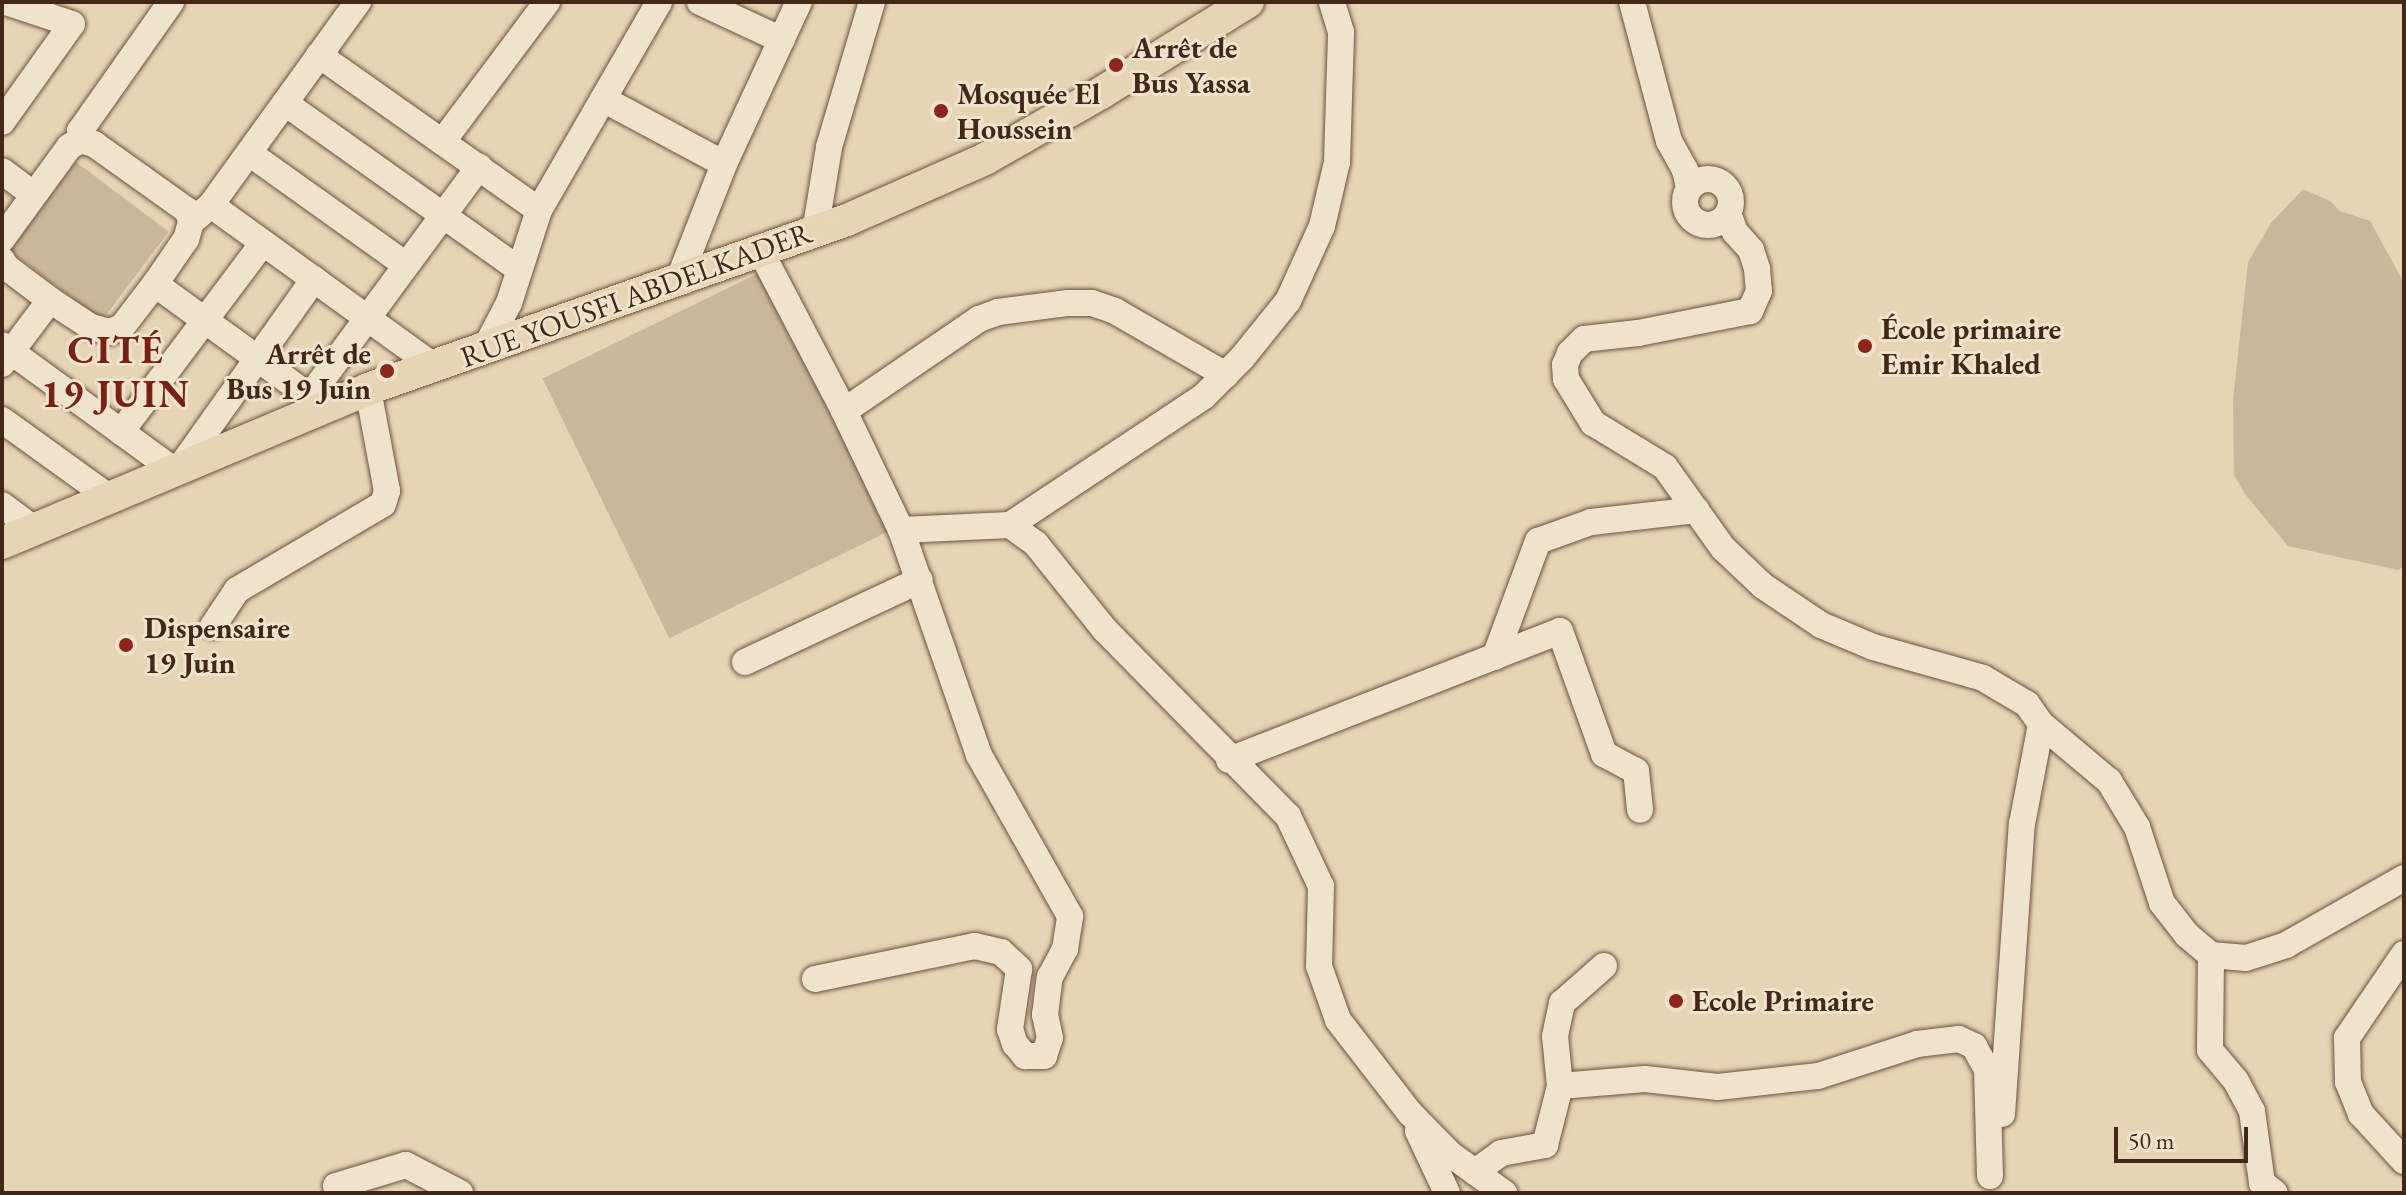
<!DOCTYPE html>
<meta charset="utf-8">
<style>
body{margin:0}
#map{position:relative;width:2406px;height:1195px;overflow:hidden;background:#e5d5b3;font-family:"EB Garamond",serif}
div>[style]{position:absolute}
.green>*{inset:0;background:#c9b799;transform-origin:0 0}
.roads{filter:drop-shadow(0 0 2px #6c5240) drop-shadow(0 0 2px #6c5240)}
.minor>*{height:26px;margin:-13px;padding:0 13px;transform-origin:13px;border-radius:13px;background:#eee4ce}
.minor>.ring{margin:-13px;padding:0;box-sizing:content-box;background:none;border:26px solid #eee4ce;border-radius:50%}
.major>*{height:32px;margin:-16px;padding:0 16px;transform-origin:16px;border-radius:16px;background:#e5d5b3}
.dots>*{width:22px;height:22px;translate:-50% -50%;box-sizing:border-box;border:4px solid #eee4ce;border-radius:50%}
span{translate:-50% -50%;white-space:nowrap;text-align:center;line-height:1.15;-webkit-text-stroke:6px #eee4ce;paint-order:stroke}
.poi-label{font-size:30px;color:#432719;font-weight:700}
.left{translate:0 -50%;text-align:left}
.right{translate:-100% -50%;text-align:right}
.street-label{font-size:30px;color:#432719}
.district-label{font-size:38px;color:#7a1f14;font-weight:700;letter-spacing:2px}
.frame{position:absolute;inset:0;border:4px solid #432719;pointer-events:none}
.scale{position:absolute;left:2114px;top:1127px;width:134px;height:36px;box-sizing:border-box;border:4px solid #432719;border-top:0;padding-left:10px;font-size:24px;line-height:28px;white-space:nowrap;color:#432719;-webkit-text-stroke:6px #eee4ce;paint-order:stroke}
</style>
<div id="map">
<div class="green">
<i style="left:76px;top:162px;width:116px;height:111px;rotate:37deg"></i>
<i style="clip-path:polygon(2303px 189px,2330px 201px,2340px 211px,2370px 221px,2404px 283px,2404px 567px,2398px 570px,2288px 546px,2245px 494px,2234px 475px,2233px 400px,2248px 262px,2271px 223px)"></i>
<i style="left:761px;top:272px;width:289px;height:243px;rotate:64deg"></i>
</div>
<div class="roads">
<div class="minor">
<i style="left:700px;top:2px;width:90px;rotate:24.9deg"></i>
<i style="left:1632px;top:2px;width:144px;rotate:75.1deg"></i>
<i style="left:1669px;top:141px;width:33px;rotate:61deg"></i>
<i style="left:1685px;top:170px;width:18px;rotate:77deg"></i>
<i style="left:319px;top:55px;width:269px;rotate:35.2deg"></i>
<i style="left:603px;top:99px;width:137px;rotate:28.2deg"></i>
<i style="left:285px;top:103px;width:287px;rotate:35.4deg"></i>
<i style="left:2px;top:122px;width:120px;rotate:-54.5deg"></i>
<i style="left:72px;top:24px;width:70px;rotate:-161.6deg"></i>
<i style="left:80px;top:140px;width:9px;rotate:-90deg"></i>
<i style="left:80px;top:131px;width:158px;rotate:-54.8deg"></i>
<i style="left:443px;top:141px;width:174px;rotate:-53.2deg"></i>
<i style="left:249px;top:153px;width:193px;rotate:35.5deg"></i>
<i style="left:2px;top:171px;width:39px;rotate:37deg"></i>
<i class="ring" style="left:1685px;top:179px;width:20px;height:20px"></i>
<i style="left:211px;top:205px;width:276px;rotate:35.9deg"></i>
<i style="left:1728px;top:213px;width:20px;rotate:70deg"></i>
<i style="left:1735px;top:232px;width:24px;rotate:48deg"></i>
<i style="left:1751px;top:250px;width:20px;rotate:72deg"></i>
<i style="left:1757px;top:269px;width:22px;rotate:85deg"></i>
<i style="left:1759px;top:291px;width:22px;rotate:114deg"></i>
<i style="left:1750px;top:311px;width:114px;rotate:168.9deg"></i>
<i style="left:1638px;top:333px;width:54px;rotate:173.7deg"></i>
<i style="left:1584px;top:339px;width:20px;rotate:135deg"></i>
<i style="left:1570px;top:353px;width:13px;rotate:113deg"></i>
<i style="left:1565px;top:365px;width:14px;rotate:86deg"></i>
<i style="left:1566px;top:379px;width:52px;rotate:58.5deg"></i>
<i style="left:1593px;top:423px;width:84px;rotate:31.4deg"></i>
<i style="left:1665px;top:467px;width:100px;rotate:54.4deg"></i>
<i style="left:1723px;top:548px;width:55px;rotate:43.5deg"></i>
<i style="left:1763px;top:586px;width:70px;rotate:33.9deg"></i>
<i style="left:1821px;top:625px;width:56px;rotate:22.9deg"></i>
<i style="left:1873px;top:647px;width:114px;rotate:15.7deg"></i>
<i style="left:1983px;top:678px;width:51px;rotate:30.6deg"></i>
<i style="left:2027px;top:704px;width:24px;rotate:55deg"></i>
<i style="left:2041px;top:724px;width:89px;rotate:40deg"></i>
<i style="left:2109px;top:781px;width:54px;rotate:58.7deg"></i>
<i style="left:2137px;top:827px;width:80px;rotate:71.8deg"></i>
<i style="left:2162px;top:903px;width:41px;rotate:52deg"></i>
<i style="left:2187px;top:935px;width:31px;rotate:40deg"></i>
<i style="left:2211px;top:955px;width:35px;rotate:5deg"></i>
<i style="left:2246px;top:958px;width:42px;rotate:-18deg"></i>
<i style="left:2286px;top:945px;width:136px;rotate:-29.6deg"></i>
<i style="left:191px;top:222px;width:26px;rotate:-40deg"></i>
<i style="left:211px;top:205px;width:251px;rotate:-54.1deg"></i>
<i style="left:815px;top:232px;width:86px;rotate:-80.6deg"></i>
<i style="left:829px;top:147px;width:151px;rotate:-73.5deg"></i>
<i style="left:2px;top:239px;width:114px;rotate:-53.9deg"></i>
<i style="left:69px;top:147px;width:13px;rotate:-32deg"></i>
<i style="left:80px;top:140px;width:15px;rotate:16deg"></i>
<i style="left:94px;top:144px;width:115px;rotate:35.5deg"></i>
<i style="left:188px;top:211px;width:11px;rotate:75deg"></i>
<i style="left:191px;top:222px;width:18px;rotate:106deg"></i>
<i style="left:186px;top:239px;width:55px;rotate:124.6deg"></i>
<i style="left:155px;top:284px;width:54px;rotate:127.5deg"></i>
<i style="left:122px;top:327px;width:14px;rotate:159deg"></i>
<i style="left:109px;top:332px;width:19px;rotate:-164deg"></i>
<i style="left:91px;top:327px;width:49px;rotate:-146.6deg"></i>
<i style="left:50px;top:300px;width:55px;rotate:-143.1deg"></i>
<i style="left:6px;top:267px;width:8px;rotate:-120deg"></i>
<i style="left:760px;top:250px;width:182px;rotate:62.4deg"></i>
<i style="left:844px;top:411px;width:132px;rotate:64.4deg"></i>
<i style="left:901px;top:530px;width:109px;rotate:-2.6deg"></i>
<i style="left:1010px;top:525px;width:32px;rotate:36deg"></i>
<i style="left:1036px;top:544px;width:110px;rotate:51.3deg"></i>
<i style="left:1105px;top:630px;width:261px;rotate:45.5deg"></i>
<i style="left:1288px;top:816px;width:77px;rotate:64.8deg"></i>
<i style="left:1321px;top:886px;width:80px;rotate:91.4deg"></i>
<i style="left:1319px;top:966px;width:57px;rotate:70.6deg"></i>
<i style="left:1338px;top:1020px;width:118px;rotate:52.3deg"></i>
<i style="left:1410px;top:1113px;width:57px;rotate:45.7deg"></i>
<i style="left:1450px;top:1154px;width:67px;rotate:35.8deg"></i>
<i style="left:679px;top:279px;width:123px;rotate:-68.6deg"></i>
<i style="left:724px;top:164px;width:179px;rotate:-65.2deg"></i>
<i style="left:155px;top:284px;width:208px;rotate:36deg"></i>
<i style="left:2px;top:345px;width:214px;rotate:36.1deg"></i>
<i style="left:487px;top:345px;width:47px;rotate:-62.4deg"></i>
<i style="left:509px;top:303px;width:98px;rotate:-72.1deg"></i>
<i style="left:539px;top:210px;width:240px;rotate:-60deg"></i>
<i style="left:2px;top:364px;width:80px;rotate:-53.1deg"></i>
<i style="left:310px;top:396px;width:285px;rotate:-53.6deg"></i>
<i style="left:844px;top:411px;width:163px;rotate:-34.3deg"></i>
<i style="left:979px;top:319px;width:20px;rotate:-20deg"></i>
<i style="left:998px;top:312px;width:71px;rotate:-7.3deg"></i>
<i style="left:1068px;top:303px;width:24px"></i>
<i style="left:1092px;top:303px;width:24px;rotate:19deg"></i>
<i style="left:1115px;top:311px;width:128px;rotate:30deg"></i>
<i style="left:2px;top:420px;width:133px;rotate:35.8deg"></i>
<i style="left:121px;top:432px;width:236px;rotate:-53.1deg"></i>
<i style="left:179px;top:469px;width:233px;rotate:-54.6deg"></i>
<i style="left:2px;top:505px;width:41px;rotate:37.1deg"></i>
<i style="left:1010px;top:525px;width:233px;rotate:-33.6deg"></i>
<i style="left:1204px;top:396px;width:54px;rotate:-45deg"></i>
<i style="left:1242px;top:358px;width:73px;rotate:-51.1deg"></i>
<i style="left:1288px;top:301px;width:82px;rotate:-65.6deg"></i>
<i style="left:1322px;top:226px;width:66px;rotate:-76.8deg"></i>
<i style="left:1337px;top:162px;width:130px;rotate:-88.2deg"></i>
<i style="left:1341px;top:32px;width:31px;rotate:-107deg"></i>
<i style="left:213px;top:626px;width:43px;rotate:-56.3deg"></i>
<i style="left:237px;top:590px;width:169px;rotate:-30.5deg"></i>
<i style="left:383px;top:504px;width:14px;rotate:-73deg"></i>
<i style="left:387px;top:491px;width:104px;rotate:-100.6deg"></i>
<i style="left:1495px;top:657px;width:124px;rotate:-69.7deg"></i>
<i style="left:1538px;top:541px;width:56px;rotate:-19.7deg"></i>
<i style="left:1591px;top:522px;width:106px;rotate:-6.5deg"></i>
<i style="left:745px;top:662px;width:193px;rotate:-25.1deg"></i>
<i style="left:1229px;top:760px;width:355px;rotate:-21.3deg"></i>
<i style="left:1560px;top:631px;width:131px;rotate:70.3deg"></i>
<i style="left:1604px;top:754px;width:36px;rotate:28deg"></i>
<i style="left:1636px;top:771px;width:39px;rotate:84deg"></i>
<i style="left:2404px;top:954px;width:102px;rotate:124.2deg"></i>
<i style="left:2347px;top:1038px;width:44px;rotate:88.7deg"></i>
<i style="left:2348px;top:1082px;width:35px;rotate:68deg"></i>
<i style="left:2361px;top:1114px;width:64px;rotate:47.5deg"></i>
<i style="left:2211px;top:955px;width:95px;rotate:90.6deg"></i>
<i style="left:2210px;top:1050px;width:40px;rotate:50deg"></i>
<i style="left:2236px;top:1081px;width:34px;rotate:62deg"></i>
<i style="left:2252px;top:1111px;width:73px;rotate:82.1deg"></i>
<i style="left:2262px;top:1183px;width:16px;rotate:38deg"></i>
<i style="left:815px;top:979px;width:163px;rotate:-11.7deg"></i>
<i style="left:975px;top:946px;width:27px;rotate:13deg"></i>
<i style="left:1001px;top:952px;width:25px;rotate:43deg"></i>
<i style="left:1019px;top:969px;width:61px;rotate:98.5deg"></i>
<i style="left:1010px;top:1029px;width:16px;rotate:72deg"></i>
<i style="left:1015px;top:1044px;width:16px;rotate:50deg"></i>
<i style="left:1025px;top:1056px;width:19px"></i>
<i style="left:1044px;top:1056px;width:19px;rotate:-72deg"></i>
<i style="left:1050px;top:1038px;width:24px;rotate:-102deg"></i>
<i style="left:1045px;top:1015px;width:38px;rotate:-83deg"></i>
<i style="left:1050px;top:977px;width:32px;rotate:-62deg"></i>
<i style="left:1065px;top:949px;width:33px;rotate:-81deg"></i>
<i style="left:1070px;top:916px;width:185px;rotate:-119.5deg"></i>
<i style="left:979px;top:755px;width:238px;rotate:-109.1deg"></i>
<i style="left:1560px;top:1086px;width:85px;rotate:-4.7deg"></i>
<i style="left:1645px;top:1079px;width:73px;rotate:6.3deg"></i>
<i style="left:1718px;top:1087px;width:101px;rotate:-6.3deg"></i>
<i style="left:1818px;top:1076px;width:104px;rotate:-17.9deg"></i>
<i style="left:1917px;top:1044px;width:42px;rotate:-6.8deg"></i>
<i style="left:1959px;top:1039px;width:17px;rotate:25deg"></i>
<i style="left:1974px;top:1046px;width:26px;rotate:61deg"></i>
<i style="left:1987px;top:1069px;width:107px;rotate:88.4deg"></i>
<i style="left:2002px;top:1114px;width:291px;rotate:-86.1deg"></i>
<i style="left:2022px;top:824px;width:102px;rotate:-79.2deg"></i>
<i style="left:1418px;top:1131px;width:68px;rotate:64.9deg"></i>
<i style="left:1475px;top:1172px;width:32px;rotate:-36deg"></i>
<i style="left:1501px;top:1153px;width:45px;rotate:-10.3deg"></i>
<i style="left:1545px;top:1145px;width:61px;rotate:-75.7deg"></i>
<i style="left:1560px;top:1086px;width:50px;rotate:-95.7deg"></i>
<i style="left:1555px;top:1036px;width:34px;rotate:-78deg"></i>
<i style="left:1562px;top:1003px;width:56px;rotate:-41.4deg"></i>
<i style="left:336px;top:1186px;width:73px;rotate:-16.7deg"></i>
<i style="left:406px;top:1165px;width:61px;rotate:27.4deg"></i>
</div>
<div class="major">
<i style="left:2px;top:543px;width:397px;rotate:-22.8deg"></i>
<i style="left:368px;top:389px;width:508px;rotate:-19.43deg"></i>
<i style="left:847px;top:220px;width:151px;rotate:-23.8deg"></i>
<i style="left:985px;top:159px;width:133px;rotate:-29.6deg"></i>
<i style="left:1101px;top:93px;width:173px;rotate:-31.8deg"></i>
</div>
</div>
<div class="dots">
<i style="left:1116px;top:65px;background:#8f2418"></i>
<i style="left:941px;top:111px;background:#8f2418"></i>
<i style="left:1865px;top:346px;background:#8f2418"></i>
<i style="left:387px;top:371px;background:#8f2418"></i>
<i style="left:126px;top:645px;background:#8f2418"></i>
<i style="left:1676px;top:1001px;background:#8f2418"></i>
</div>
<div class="poi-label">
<span class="left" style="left:1132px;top:65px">Arrêt de<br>Bus Yassa</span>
<span class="left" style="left:957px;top:111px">Mosquée El<br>Houssein</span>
<span class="left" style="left:1881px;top:346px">École primaire<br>Emir Khaled</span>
<span class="right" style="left:371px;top:371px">Arrêt de<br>Bus 19 Juin</span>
<span class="left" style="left:144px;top:645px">Dispensaire<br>19 Juin</span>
<span class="left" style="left:1692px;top:1001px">Ecole Primaire</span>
</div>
<div class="street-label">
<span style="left:636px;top:295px;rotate:-20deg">RUE YOUSFI ABDELKADER</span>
</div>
<div class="district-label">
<span style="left:116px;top:372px">CITÉ<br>19 JUIN</span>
</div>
<div class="frame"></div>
<div class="scale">50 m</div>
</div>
